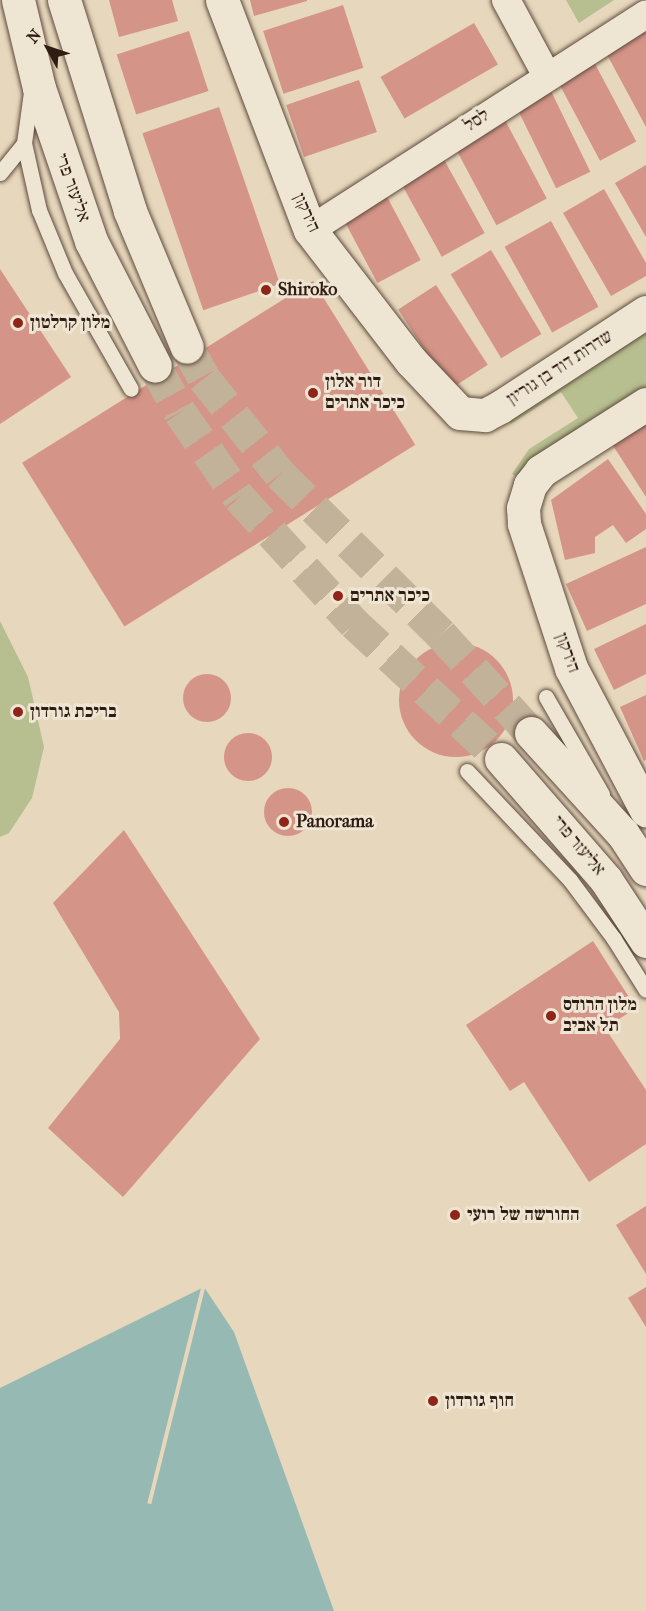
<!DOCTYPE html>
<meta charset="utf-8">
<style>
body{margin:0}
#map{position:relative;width:646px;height:1611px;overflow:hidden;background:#e7d7bc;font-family:"IM FELL French Canon","Frank Ruhl Libre",serif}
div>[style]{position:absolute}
.green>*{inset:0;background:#b7be8f}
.water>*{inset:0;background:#97b9b3}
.pier>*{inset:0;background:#e7d7bc;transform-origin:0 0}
.building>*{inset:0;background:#d59488;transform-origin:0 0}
.round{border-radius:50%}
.secondary-tunnel>*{height:33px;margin-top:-16.5px;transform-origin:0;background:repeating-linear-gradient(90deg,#c2b29a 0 33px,transparent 0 49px)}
.roads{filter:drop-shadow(0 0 2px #5d4b3d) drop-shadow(0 0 2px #5d4b3d)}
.service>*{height:15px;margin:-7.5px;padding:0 7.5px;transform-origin:7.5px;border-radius:7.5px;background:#efe5d3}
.minor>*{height:28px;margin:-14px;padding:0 14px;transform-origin:14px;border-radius:14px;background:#efe5d3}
.tertiary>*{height:33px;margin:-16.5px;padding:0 16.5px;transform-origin:16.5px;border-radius:16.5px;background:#efe5d3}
.secondary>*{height:33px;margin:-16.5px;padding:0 16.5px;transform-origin:16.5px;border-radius:16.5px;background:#efe5d3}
.dots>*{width:16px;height:16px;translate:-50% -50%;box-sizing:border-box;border:3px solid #efe5d3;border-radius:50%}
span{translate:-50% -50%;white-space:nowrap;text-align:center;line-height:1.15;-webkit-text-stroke:6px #efe5d3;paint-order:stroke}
.street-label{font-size:18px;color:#2f1c13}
.poi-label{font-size:18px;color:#2f1c13;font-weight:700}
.left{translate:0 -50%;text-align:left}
.north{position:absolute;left:18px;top:18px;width:60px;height:60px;-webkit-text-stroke:4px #efe5d3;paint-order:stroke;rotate:310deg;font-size:16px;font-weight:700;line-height:24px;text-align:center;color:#2f1c13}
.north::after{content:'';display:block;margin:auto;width:21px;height:27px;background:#2f1c13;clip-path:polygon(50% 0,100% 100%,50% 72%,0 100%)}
</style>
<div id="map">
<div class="green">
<i style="clip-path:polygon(566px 0,614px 0,579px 23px)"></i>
<i style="clip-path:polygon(646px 311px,646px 403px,530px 485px,512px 474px,529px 449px,578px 418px,561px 392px,511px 424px,500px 407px)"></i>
<i style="clip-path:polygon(0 621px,28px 677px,44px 747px,32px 798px,9px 833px,0 837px)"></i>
</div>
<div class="water">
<i style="clip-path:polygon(204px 1287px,234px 1332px,334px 1611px,0 1611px,0 1388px)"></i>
</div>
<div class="pier">
<i style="left:202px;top:1284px;width:4px;height:226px;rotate:14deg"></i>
</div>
<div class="building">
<i style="clip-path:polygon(109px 0,172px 0,178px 21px,119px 37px)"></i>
<i style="clip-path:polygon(250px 0,307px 0,307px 1px,254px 16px)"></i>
<i style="left:343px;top:5px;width:66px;height:84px;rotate:72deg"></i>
<i style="left:474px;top:23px;width:48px;height:108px;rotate:60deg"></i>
<i style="clip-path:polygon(646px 26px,646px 127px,604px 49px)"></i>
<i style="left:189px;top:31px;width:63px;height:76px;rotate:72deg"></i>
<i style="left:594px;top:62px;width:90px;height:41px;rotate:62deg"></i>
<i style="left:359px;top:80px;width:55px;height:77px;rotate:71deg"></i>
<i style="left:550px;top:89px;width:92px;height:38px;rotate:64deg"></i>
<i style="left:219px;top:107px;width:187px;height:81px;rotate:71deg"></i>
<i style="left:505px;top:120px;width:89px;height:57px;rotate:62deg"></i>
<i style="left:442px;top:156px;width:88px;height:49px;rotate:61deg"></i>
<i style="clip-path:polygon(646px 165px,646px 237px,615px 183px)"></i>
<i style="clip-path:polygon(604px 189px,646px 263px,646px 276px,611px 296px,563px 213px)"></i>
<i style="left:385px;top:193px;width:76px;height:49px;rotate:62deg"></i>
<i style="left:551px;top:221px;width:98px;height:53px;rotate:61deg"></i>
<i style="left:491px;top:250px;width:98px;height:47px;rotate:59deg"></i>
<i style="clip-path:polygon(0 269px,71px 377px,0 424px)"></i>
<i style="left:313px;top:281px;width:193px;height:343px;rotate:58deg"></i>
<i style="left:436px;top:285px;width:95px;height:45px;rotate:57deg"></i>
<i style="clip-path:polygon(646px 422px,646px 497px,612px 444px)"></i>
<i style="clip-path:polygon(608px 459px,646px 514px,646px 529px,626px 543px,613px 525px,595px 537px,595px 553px,565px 560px,551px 500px)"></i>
<i style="clip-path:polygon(646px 547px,646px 604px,587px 631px,566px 584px)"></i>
<i style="clip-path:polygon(646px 624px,646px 674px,614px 690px,594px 649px)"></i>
<i class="round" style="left:399px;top:643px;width:114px;height:114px"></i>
<i class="round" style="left:183px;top:674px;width:48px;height:48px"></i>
<i style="clip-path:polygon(646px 695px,646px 760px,644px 761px,620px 707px)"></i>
<i class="round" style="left:224px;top:733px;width:48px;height:48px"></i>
<i class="round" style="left:264px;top:788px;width:48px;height:48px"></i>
<i style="clip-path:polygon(124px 830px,260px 1039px,123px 1197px,48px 1128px,120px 1039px,119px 1012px,53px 903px)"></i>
<i style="clip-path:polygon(593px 941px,636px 1008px,605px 1028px,646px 1090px,646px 1144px,589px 1182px,524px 1082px,510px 1091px,466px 1025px)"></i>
<i style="clip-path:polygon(646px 1206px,646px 1274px,616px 1225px)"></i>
<i style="clip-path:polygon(646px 1287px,646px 1327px,628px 1298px)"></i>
</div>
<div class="secondary-tunnel">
<i style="left:187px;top:347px;width:35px;rotate:61deg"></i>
<i style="left:204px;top:378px;width:122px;rotate:51.6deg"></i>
<i style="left:280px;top:474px;width:227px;rotate:44.8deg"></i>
<i style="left:441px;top:634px;width:134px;rotate:47.7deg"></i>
<i style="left:155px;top:366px;width:52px;rotate:61.5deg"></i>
<i style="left:180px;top:412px;width:103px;rotate:55.2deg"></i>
<i style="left:239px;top:497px;width:171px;rotate:47.6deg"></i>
<i style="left:354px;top:623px;width:200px;rotate:42.8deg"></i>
</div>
<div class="roads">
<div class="service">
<i style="left:31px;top:92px;width:51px;rotate:97.8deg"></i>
<i style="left:24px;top:143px;width:69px;rotate:77.4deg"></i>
<i style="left:39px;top:210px;width:68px;rotate:67.6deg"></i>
<i style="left:65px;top:273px;width:133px;rotate:60.4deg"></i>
<i style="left:0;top:173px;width:38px;rotate:-51deg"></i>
<i style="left:546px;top:697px;width:112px;rotate:60deg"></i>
<i style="left:467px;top:771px;width:150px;rotate:46.6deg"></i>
<i style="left:570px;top:880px;width:74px;rotate:53.3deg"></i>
<i style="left:614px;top:939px;width:60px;rotate:57.9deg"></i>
</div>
<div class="minor">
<i style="left:506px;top:0;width:86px;rotate:61.7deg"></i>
<i style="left:310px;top:230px;width:399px;rotate:-32.7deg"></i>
</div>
<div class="tertiary">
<i style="left:222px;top:0;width:246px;rotate:69.1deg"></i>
<i style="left:310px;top:230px;width:165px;rotate:52.4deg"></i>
<i style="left:411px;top:361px;width:71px;rotate:46.7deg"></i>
<i style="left:460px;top:413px;width:25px;rotate:5deg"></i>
<i style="left:485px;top:415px;width:17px;rotate:-28deg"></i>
<i style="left:500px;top:407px;width:174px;rotate:-33.1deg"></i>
<i style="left:646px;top:404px;width:125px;rotate:147.5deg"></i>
<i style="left:541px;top:471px;width:18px;rotate:128deg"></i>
<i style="left:530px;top:485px;width:24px;rotate:107deg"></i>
<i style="left:523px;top:508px;width:16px;rotate:86deg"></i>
<i style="left:524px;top:524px;width:151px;rotate:71.9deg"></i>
<i style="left:571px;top:668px;width:161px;rotate:62.2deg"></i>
</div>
<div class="secondary">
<i style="left:18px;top:0;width:90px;rotate:76.6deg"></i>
<i style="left:39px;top:88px;width:162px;rotate:71.2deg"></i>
<i style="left:91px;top:241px;width:140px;rotate:62.9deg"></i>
<i style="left:64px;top:0;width:221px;rotate:72.6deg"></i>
<i style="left:130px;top:211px;width:147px;rotate:67.3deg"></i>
<i style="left:531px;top:733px;width:137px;rotate:47.7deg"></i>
<i style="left:623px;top:834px;width:42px;rotate:56.7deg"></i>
<i style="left:501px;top:759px;width:160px;rotate:49deg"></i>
<i style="left:606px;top:880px;width:73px;rotate:56.7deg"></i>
</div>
</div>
<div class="dots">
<i style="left:266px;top:290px;background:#8f2418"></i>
<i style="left:18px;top:323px;background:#8f2418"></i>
<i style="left:313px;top:393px;background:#8f2418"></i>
<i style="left:338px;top:596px;background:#8f2418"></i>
<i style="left:18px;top:712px;background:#8f2418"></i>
<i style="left:284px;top:822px;background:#8f2418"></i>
<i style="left:551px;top:1016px;background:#8f2418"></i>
<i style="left:455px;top:1215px;background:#8f2418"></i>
<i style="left:433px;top:1401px;background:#8f2418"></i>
</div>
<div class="street-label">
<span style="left:477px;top:121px;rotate:-33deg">לסל</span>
<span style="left:72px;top:188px;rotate:70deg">אליעזר פרי</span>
<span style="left:306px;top:213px;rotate:65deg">הירקון</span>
<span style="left:560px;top:368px;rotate:-33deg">שדרות דוד בן גוריון</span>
<span style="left:567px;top:653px;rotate:70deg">הירקון</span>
<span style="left:578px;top:846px;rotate:50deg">אליעזר פרי</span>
</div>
<div class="poi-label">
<span class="left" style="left:278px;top:290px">Shiroko</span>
<span class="left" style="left:30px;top:323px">מלון קרלטון</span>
<span class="left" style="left:325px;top:393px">דור אלון<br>כיכר אתרים</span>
<span class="left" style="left:350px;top:596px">כיכר אתרים</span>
<span class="left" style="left:30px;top:712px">בריכת גורדון</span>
<span class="left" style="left:296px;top:822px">Panorama</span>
<span class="left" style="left:563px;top:1016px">מלון הרודס<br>תל אביב</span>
<span class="left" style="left:467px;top:1215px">החורשה של רועי</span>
<span class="left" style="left:445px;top:1401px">חוף גורדון</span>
</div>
<div class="north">N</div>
</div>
